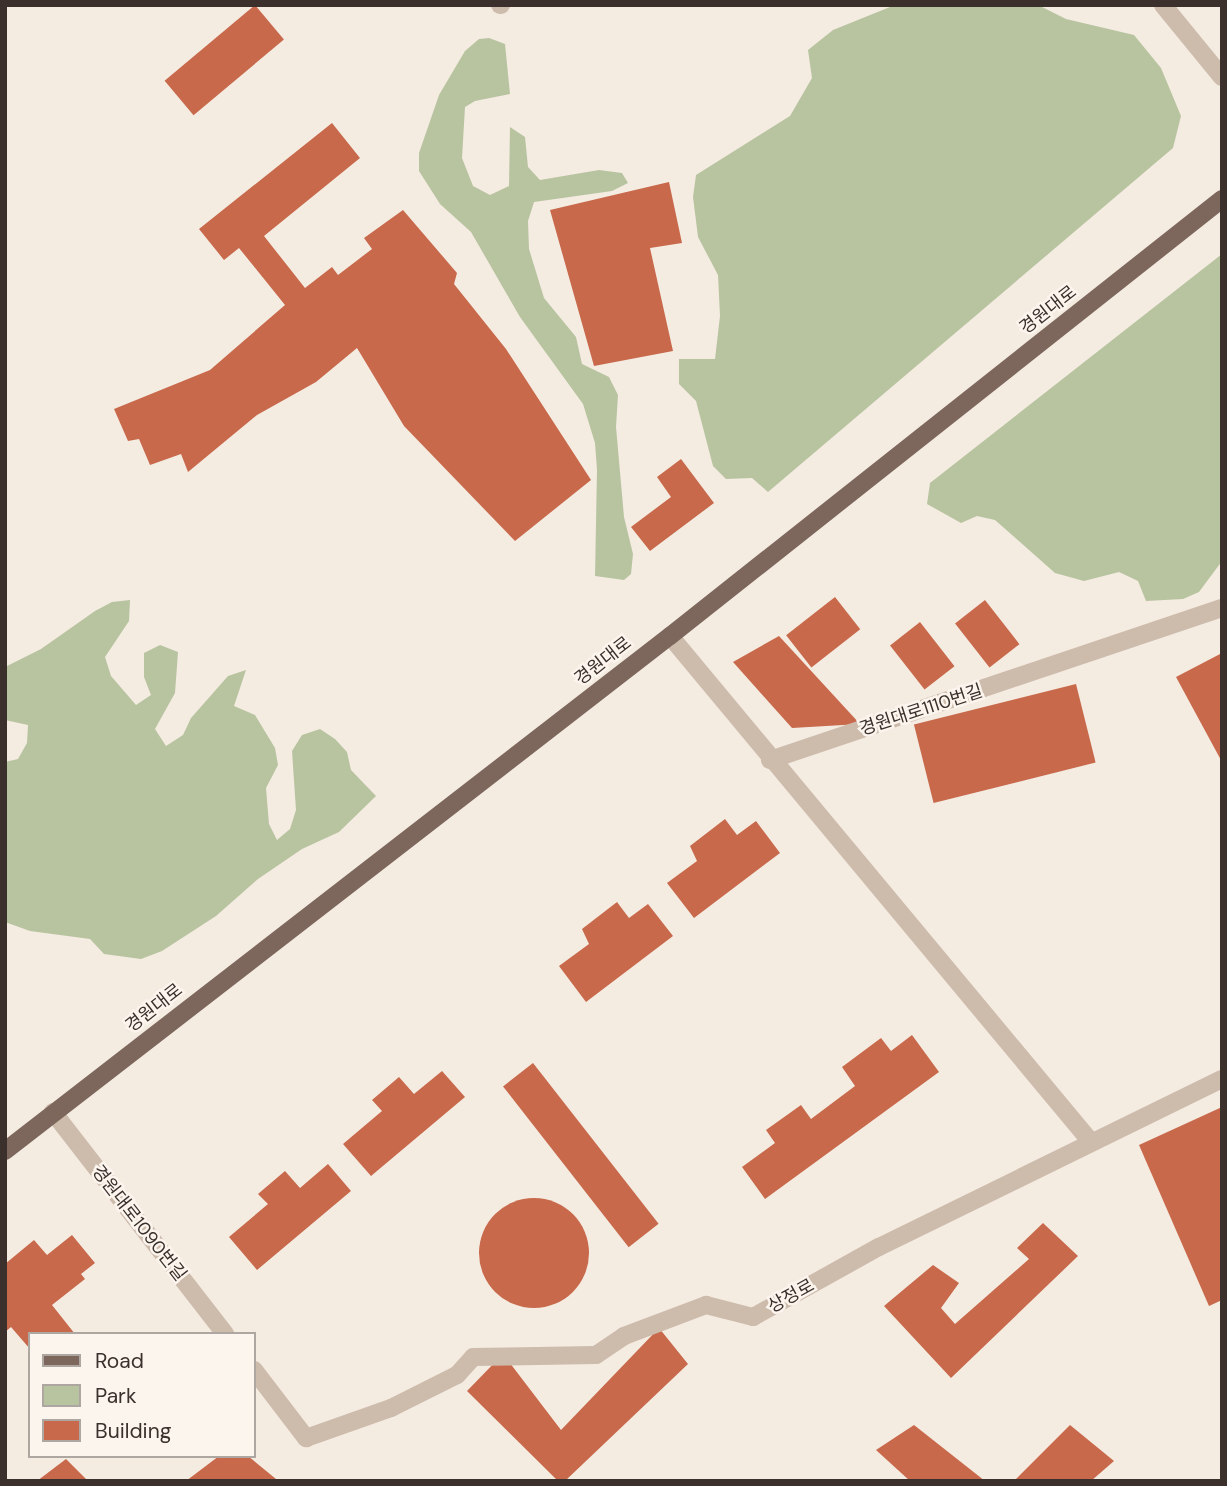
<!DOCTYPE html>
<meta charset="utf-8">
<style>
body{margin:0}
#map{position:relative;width:1227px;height:1486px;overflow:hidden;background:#f4ebe1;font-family:"DM Sans","Noto Sans KR",sans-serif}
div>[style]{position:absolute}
.green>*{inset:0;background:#b8c4a0}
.building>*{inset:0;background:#c8694b;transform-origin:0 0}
.round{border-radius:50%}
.minor>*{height:18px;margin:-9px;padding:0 9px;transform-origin:9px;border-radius:9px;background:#cdbbac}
.major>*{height:18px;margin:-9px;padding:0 9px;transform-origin:9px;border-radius:9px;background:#7d675c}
span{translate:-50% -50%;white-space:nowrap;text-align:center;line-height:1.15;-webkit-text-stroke:5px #fbf5ee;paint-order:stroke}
.street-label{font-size:18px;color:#3b302b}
.frame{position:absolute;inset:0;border:7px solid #3b302b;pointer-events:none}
.legend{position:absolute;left:28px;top:1332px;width:228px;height:126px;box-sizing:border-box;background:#fbf5ee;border:2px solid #aea6a0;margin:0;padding:9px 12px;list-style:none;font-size:21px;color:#3b302b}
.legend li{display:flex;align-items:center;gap:14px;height:35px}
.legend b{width:35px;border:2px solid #aea6a0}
</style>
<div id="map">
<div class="green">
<i style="clip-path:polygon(895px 5px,1038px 5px,1066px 19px,1134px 35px,1161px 68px,1181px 116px,1173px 148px,768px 492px,752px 478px,726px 479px,713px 466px,696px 401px,679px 384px,679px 359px,715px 359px,720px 316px,718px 275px,698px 237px,693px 197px,696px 175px,790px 116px,812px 78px,808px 50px,833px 30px)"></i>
<i style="clip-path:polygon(489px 38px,505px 44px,510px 94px,475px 101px,465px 107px,462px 158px,473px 186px,490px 195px,509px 186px,510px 127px,525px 137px,528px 167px,540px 180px,599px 170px,622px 173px,628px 183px,612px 191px,534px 202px,528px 221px,529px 249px,544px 298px,576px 337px,582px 364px,609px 377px,618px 395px,616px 427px,624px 517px,633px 554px,631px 574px,624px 580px,595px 576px,597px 470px,595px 443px,583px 404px,520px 317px,471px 232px,440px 204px,419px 171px,419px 153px,439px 95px,465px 51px,479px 39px)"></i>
<i style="clip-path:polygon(1222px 254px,1222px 561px,1199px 592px,1183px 599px,1146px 601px,1138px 581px,1119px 572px,1084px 581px,1055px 573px,995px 520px,977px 516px,961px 523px,927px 504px,930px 483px)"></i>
<i style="clip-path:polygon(130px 600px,129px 621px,105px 657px,111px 676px,136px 705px,151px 695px,144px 677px,144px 653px,160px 645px,178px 652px,175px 693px,155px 729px,166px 746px,183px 735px,191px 718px,228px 676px,246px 670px,234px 706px,255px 715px,275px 748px,278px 765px,266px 788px,269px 824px,277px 840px,290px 829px,296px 810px,292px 751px,302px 735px,320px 729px,335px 739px,347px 752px,351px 770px,376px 796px,339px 832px,302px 849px,258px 879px,216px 916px,162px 951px,141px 959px,104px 954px,90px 939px,30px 931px,5px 922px,5px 762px,18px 759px,27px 743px,28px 725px,5px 720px,5px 667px,41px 649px,95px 611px,112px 602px)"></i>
</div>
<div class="building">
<i style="left:255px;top:5px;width:45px;height:118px;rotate:50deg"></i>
<i style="clip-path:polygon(332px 123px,360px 158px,264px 236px,305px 288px,332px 267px,338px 275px,372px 249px,364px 238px,403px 210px,457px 273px,454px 284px,506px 349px,591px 480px,515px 541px,404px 426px,357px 348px,316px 382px,257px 415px,188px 472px,181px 454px,150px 465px,139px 439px,128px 441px,114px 409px,210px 370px,285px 305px,239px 248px,224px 260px,199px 229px)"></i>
<i style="clip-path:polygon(669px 182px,682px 243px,650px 248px,673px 351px,594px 366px,550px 210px)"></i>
<i style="clip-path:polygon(681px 459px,714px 503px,650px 551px,631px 527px,671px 497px,657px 477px)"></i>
<i style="left:835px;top:597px;width:41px;height:62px;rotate:52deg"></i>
<i style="left:985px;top:600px;width:56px;height:38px;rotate:52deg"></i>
<i style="left:920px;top:622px;width:56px;height:38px;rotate:52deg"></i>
<i style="clip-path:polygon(779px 636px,860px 724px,792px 728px,733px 662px)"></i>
<i style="clip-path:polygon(1222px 653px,1222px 762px,1176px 677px)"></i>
<i style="left:1076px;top:684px;width:81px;height:167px;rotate:76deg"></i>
<i style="clip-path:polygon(725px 819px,737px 835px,756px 821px,780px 853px,694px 918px,667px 883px,697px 861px,690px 846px)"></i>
<i style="clip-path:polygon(617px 902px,629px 918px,648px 904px,673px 936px,586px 1002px,559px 966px,589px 944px,582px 929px)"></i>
<i style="clip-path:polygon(912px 1035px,939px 1072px,765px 1199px,742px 1167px,775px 1143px,766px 1130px,801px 1105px,811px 1119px,855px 1086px,842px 1067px,881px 1038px,891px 1051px)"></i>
<i style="left:533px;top:1063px;width:204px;height:38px;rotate:52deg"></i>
<i style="clip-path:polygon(442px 1071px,465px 1097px,371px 1176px,343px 1144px,382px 1111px,372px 1100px,399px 1077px,414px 1094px)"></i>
<i style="clip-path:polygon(1222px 1107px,1222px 1300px,1209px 1306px,1139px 1145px)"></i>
<i style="clip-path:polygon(328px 1164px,351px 1191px,257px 1270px,229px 1237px,268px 1204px,258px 1194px,285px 1171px,300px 1188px)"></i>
<i class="round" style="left:479px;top:1198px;width:110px;height:110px"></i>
<i style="clip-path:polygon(1043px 1223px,1078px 1256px,951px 1378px,884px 1306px,933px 1265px,959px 1283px,941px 1308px,955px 1324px,1029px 1259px,1017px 1248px)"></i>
<i style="clip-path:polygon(72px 1235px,95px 1263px,81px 1274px,85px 1279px,52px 1305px,75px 1334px,30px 1334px,30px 1349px,11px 1327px,5px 1332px,5px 1264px,34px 1240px,47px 1255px)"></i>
<i style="clip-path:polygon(659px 1328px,688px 1364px,565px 1481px,558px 1481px,467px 1391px,503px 1354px,561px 1430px)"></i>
<i style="clip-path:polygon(914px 1425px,985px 1481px,910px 1481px,876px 1450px)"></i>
<i style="clip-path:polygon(1070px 1425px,1114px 1461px,1091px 1481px,1014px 1481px)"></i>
<i style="clip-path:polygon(219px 1456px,248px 1456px,276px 1479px,186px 1481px)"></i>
<i style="clip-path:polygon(66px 1459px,88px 1481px,37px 1481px)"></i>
</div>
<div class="minor">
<i style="left:500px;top:5px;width:1px"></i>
<i style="left:1163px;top:5px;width:93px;rotate:50.7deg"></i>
<i style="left:670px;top:636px;width:658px;rotate:50.24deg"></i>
<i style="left:770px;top:760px;width:477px;rotate:-18.6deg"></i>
<i style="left:53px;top:1112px;width:281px;rotate:52.2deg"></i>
<i style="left:254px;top:1370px;width:86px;rotate:52.6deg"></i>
<i style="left:306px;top:1438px;width:90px;rotate:-19.4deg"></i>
<i style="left:391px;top:1408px;width:74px;rotate:-26.6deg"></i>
<i style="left:457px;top:1375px;width:24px;rotate:-48deg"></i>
<i style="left:473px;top:1357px;width:123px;rotate:-0.9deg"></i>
<i style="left:596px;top:1355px;width:34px;rotate:-34deg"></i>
<i style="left:624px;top:1336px;width:88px;rotate:-20.7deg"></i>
<i style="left:706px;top:1305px;width:49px;rotate:14.3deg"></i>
<i style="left:753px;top:1317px;width:144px;rotate:-29.1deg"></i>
<i style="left:879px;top:1247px;width:382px;rotate:-26.1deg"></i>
</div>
<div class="major">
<i style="left:5px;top:1151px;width:841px;rotate:-37.76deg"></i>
<i style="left:670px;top:636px;width:704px;rotate:-38.37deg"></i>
</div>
<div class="street-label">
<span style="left:1048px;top:310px;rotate:-38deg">경원대로</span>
<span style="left:603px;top:661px;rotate:-38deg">경원대로</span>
<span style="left:921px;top:710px;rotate:-18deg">경원대로1110번길</span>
<span style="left:154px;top:1008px;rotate:-38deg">경원대로</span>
<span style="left:139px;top:1223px;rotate:52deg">경원대로1090번길</span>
<span style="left:791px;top:1296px;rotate:-29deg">상정로</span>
</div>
<div class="frame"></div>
<ul class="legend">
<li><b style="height:9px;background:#7d675c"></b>Road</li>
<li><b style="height:19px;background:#b8c4a0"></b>Park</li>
<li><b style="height:19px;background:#c8694b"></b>Building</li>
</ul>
</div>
